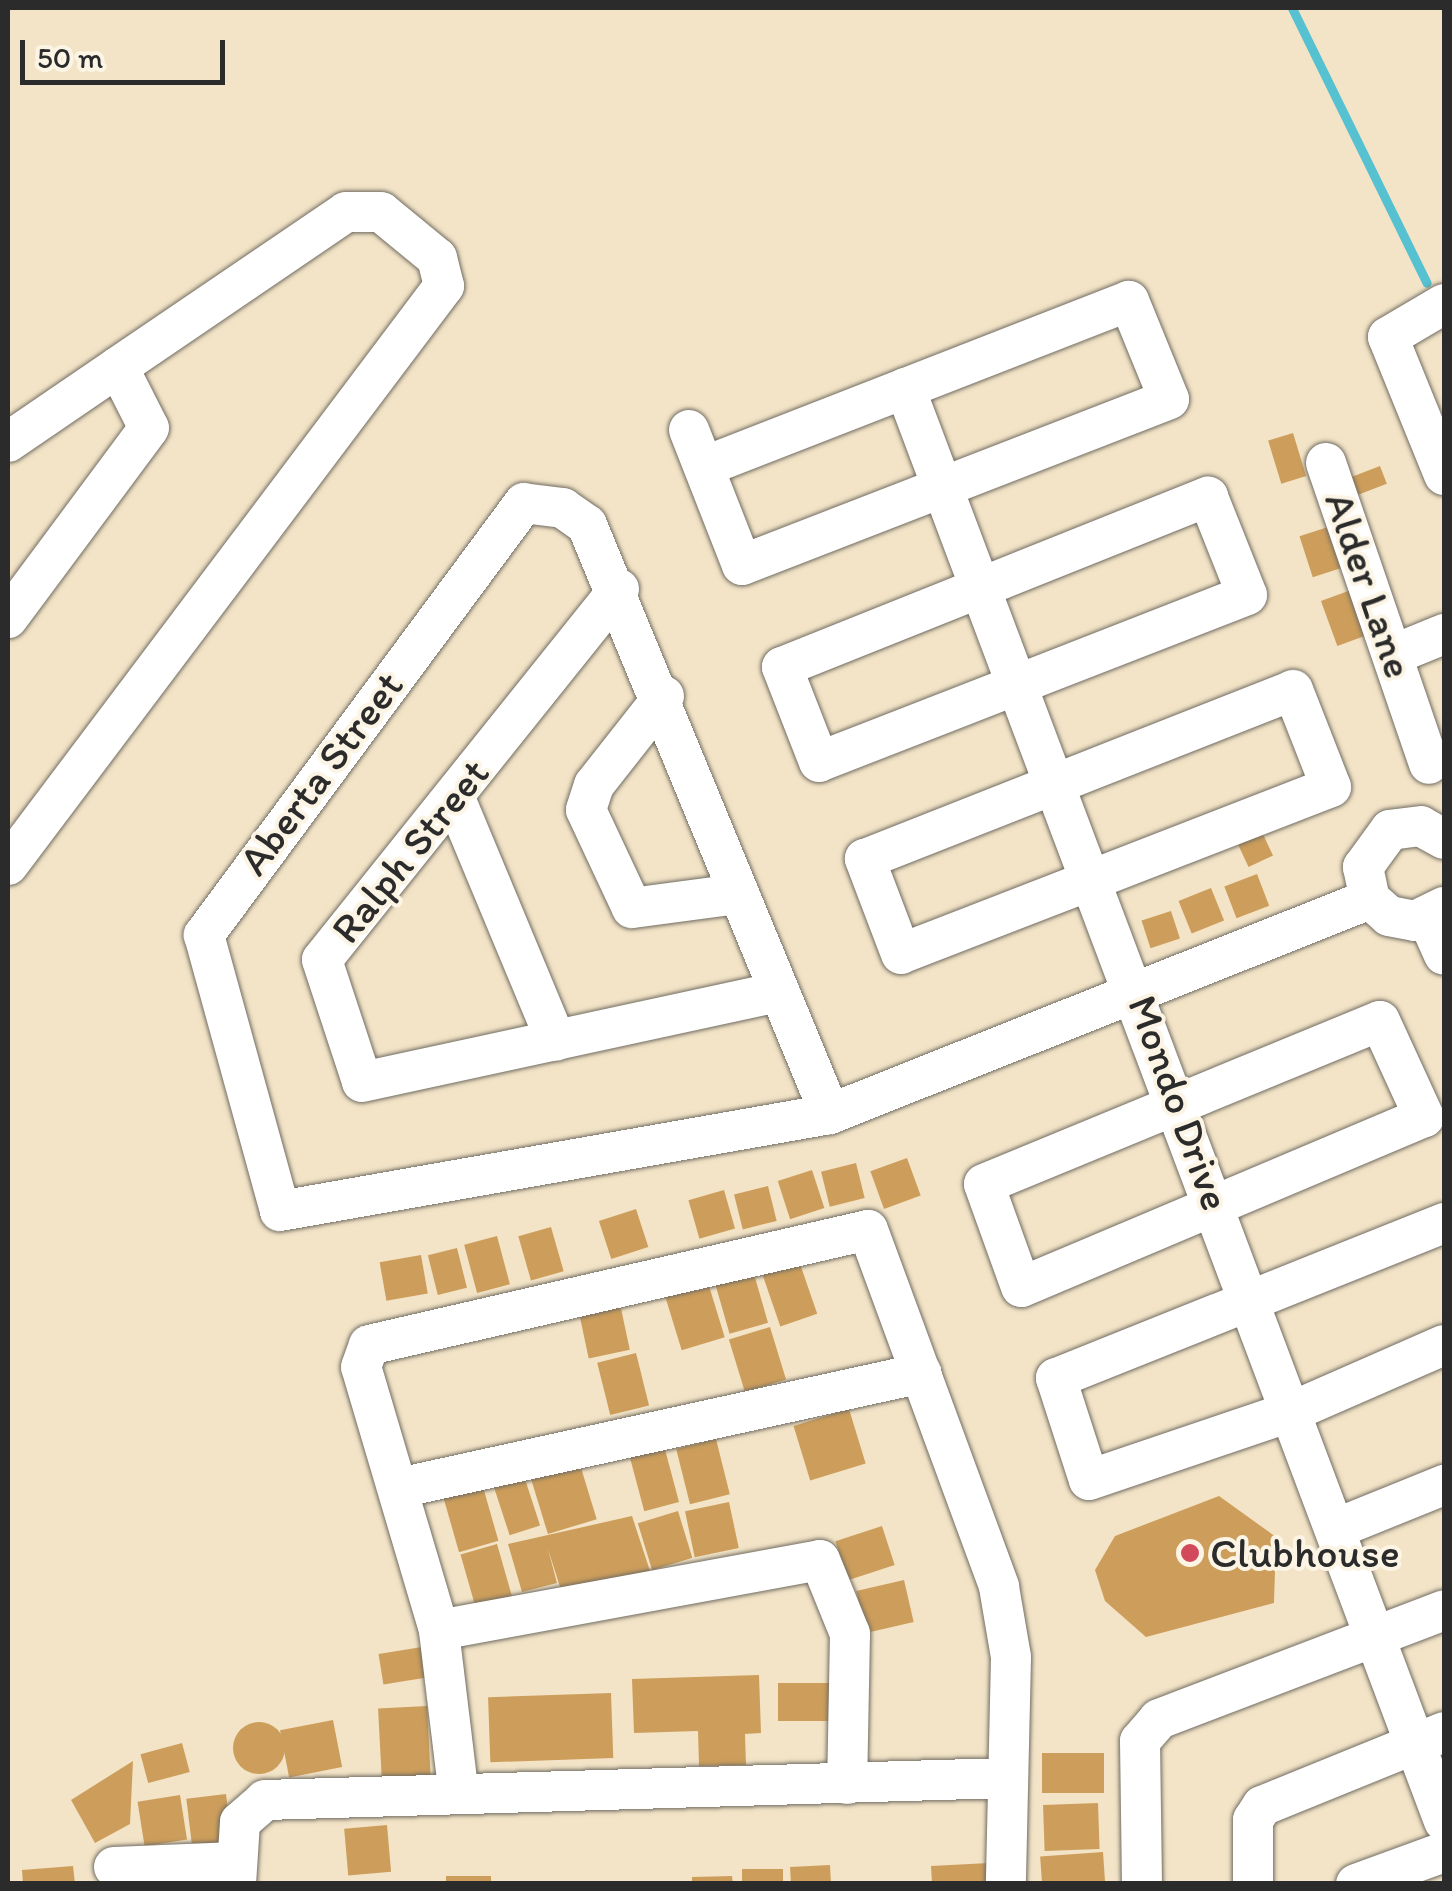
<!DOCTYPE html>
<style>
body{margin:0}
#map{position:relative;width:1452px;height:1891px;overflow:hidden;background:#f3e4c7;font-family:Itim,sans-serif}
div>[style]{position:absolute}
.stream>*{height:9px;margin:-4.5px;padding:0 4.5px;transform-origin:4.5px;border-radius:4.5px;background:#56c1d1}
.building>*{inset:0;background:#cd9e5b;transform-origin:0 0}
.round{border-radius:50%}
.roads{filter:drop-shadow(0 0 2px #716c62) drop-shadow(0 0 2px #716c62)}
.minor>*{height:40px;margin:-20px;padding:0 20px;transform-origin:20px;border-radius:20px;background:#fff}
.dots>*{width:28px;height:28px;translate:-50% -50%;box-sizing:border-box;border:5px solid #fcf5e5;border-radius:50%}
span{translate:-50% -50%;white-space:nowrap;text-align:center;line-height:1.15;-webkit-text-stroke:8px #fcf5e5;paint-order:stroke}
.street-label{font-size:42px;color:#2b2b2b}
.poi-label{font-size:42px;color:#2b2b2b}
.left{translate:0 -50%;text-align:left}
.frame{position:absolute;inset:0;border:10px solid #2b2b2b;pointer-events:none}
.scale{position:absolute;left:20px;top:40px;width:205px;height:45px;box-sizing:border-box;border:5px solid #2b2b2b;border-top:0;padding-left:12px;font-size:30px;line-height:35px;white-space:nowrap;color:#2b2b2b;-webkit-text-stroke:8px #fcf5e5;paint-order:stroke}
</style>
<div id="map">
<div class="stream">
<i style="left:1292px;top:8px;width:306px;rotate:63.9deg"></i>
</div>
<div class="building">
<i style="left:1293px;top:433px;width:45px;height:26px;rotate:73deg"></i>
<i style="left:1380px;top:466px;width:19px;height:41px;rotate:69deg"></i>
<i style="left:1328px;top:527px;width:43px;height:30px;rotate:72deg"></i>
<i style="left:1351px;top:590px;width:48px;height:32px;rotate:70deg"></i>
<i style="left:1262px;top:832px;width:26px;height:27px;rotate:65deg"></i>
<i style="left:1257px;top:874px;width:34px;height:35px;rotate:69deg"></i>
<i style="left:1211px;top:888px;width:35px;height:35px;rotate:68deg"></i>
<i style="left:1171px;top:911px;width:29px;height:31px;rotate:72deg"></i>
<i style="left:907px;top:1158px;width:40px;height:39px;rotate:70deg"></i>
<i style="left:856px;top:1163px;width:36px;height:36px;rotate:76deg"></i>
<i style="left:812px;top:1170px;width:40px;height:36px;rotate:72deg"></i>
<i style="left:768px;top:1186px;width:36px;height:35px;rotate:76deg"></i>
<i style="left:724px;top:1190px;width:40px;height:37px;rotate:74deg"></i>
<i style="left:636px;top:1209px;width:40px;height:39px;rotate:72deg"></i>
<i style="left:551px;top:1227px;width:46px;height:34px;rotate:74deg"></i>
<i style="left:497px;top:1236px;width:50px;height:34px;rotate:75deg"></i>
<i style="left:457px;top:1248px;width:41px;height:30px;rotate:76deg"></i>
<i style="left:421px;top:1255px;width:39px;height:42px;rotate:80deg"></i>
<i style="left:798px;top:1258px;width:59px;height:39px;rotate:71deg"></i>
<i style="left:752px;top:1267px;width:58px;height:40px;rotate:74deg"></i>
<i style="left:706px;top:1276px;width:64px;height:45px;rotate:73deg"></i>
<i style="left:619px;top:1299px;width:52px;height:42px;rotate:78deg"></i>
<i style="left:770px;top:1327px;width:55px;height:43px;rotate:73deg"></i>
<i style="left:636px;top:1353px;width:54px;height:40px;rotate:76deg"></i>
<i style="left:849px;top:1409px;width:57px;height:58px;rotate:73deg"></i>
<i style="left:716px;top:1439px;width:57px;height:41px;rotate:76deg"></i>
<i style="left:663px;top:1442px;width:62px;height:36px;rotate:75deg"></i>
<i style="left:578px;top:1458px;width:64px;height:51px;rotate:73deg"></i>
<i style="left:524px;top:1476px;width:52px;height:32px;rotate:72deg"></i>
<i style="left:483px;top:1487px;width:56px;height:41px;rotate:74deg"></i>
<i style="clip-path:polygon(1219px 1496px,1276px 1537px,1274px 1603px,1146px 1637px,1105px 1601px,1095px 1570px,1115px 1536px)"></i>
<i style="left:729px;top:1502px;width:47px;height:45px;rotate:78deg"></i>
<i style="left:678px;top:1511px;width:49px;height:42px;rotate:73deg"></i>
<i style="clip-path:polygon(632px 1516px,650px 1571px,561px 1590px,548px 1549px,557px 1583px,522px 1592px,508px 1544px)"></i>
<i style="left:882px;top:1526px;width:41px;height:49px;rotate:72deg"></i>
<i style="left:497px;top:1544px;width:54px;height:38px;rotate:74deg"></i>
<i style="left:904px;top:1580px;width:43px;height:49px;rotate:77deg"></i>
<i style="left:422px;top:1647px;width:31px;height:44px;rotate:81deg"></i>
<i style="clip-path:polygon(759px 1675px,761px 1733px,745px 1734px,746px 1765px,699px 1766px,698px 1731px,634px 1733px,632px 1679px)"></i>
<i style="left:778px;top:1683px;width:51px;height:38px"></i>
<i style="left:611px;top:1693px;width:65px;height:123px;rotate:88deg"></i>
<i style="left:427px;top:1706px;width:71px;height:49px;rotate:87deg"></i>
<i style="left:333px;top:1720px;width:48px;height:54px;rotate:79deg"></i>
<i class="round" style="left:233px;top:1722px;width:52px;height:52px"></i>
<i style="left:182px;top:1743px;width:30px;height:43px;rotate:75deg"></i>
<i style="left:1104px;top:1753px;width:40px;height:62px;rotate:90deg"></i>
<i style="clip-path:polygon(133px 1761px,130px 1824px,95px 1843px,71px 1800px)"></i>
<i style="left:226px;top:1794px;width:51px;height:40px;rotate:83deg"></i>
<i style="left:180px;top:1795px;width:45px;height:43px;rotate:81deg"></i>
<i style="left:1098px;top:1803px;width:46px;height:55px;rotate:88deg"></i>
<i style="left:387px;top:1825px;width:47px;height:43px;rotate:85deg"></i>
<i style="left:1103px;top:1852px;width:32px;height:63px;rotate:86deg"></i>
<i style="clip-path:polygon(989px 1863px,991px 1884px,932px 1884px,931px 1866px)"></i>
<i style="left:830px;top:1865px;width:19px;height:40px;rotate:87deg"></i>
<i style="clip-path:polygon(73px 1866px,75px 1884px,23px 1884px,22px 1870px)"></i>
<i style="left:742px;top:1869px;width:41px;height:15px"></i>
<i style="left:491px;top:1876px;width:8px;height:45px;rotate:90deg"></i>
<i style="clip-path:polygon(732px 1876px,733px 1884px,692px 1884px,692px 1877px)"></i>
</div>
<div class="roads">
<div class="minor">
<i style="left:1444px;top:304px;width:65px;rotate:149.5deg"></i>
<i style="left:1388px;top:337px;width:149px;rotate:67.9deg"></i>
<i style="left:905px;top:388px;width:1531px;rotate:69.39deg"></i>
<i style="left:689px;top:430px;width:145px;rotate:68.6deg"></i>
<i style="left:742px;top:565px;width:458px;rotate:-21.2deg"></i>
<i style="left:1169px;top:399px;width:106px;rotate:-112.2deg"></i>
<i style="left:1129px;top:301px;width:456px;rotate:158.7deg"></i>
<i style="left:8px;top:442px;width:133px;rotate:-34.3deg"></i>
<i style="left:118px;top:367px;width:68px;rotate:63.1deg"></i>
<i style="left:149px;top:428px;width:237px;rotate:126.6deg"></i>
<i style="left:1326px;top:463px;width:318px;rotate:71.1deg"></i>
<i style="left:1208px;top:497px;width:105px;rotate:68.3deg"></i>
<i style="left:1247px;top:595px;width:459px;rotate:158.7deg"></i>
<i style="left:819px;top:762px;width:102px;rotate:-111.3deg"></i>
<i style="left:782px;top:667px;width:459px;rotate:-21.8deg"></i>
<i style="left:619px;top:589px;width:475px;rotate:128.7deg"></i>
<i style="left:322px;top:960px;width:128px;rotate:71.8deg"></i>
<i style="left:362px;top:1082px;width:427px;rotate:-12.2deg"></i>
<i style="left:1395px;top:654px;width:53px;rotate:-22.2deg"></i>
<i style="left:1293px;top:690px;width:104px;rotate:68.6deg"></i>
<i style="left:1331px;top:787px;width:461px;rotate:158.8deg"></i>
<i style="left:901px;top:954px;width:102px;rotate:-110.8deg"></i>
<i style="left:865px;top:859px;width:460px;rotate:-21.5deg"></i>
<i style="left:664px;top:696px;width:113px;rotate:128.2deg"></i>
<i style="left:594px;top:785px;width:26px;rotate:108deg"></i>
<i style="left:586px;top:810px;width:108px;rotate:64.9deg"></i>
<i style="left:632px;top:908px;width:106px;rotate:-7.6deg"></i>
<i style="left:454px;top:796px;width:265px;rotate:67.4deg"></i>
<i style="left:1444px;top:839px;width:26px;rotate:-151deg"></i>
<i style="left:1421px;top:826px;width:31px;rotate:173deg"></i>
<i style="left:1390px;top:830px;width:46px;rotate:126.1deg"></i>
<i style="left:1363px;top:867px;width:33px;rotate:78deg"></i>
<i style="left:1370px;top:899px;width:25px;rotate:42deg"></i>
<i style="left:1389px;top:916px;width:26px;rotate:11deg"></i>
<i style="left:1415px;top:921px;width:32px;rotate:-26deg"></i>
<i style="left:8px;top:865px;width:725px;rotate:-53.02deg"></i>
<i style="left:444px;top:286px;width:29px;rotate:-104deg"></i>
<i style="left:437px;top:258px;width:72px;rotate:-140.6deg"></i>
<i style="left:381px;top:212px;width:35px;rotate:180deg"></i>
<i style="left:346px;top:212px;width:276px;rotate:145.8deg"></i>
<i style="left:1428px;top:919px;width:39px;rotate:66deg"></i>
<i style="left:1380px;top:1021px;width:106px;rotate:65.4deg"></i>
<i style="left:1424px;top:1117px;width:437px;rotate:157.1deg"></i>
<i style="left:1021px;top:1287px;width:109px;rotate:-109.8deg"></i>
<i style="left:984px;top:1184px;width:428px;rotate:-22.4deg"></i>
<i style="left:830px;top:1114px;width:637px;rotate:-112.42deg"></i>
<i style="left:587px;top:525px;width:29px;rotate:-145deg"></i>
<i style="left:563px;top:508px;width:39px;rotate:-173deg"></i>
<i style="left:524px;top:503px;width:538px;rotate:126.53deg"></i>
<i style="left:204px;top:935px;width:286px;rotate:74.6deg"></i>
<i style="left:280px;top:1211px;width:558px;rotate:-10deg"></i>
<i style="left:830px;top:1114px;width:581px;rotate:-21.71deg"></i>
<i style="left:1444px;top:1223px;width:418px;rotate:158.2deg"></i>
<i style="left:1056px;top:1378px;width:107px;rotate:72.1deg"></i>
<i style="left:1089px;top:1480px;width:215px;rotate:-18.7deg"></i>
<i style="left:1293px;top:1411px;width:165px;rotate:-23.6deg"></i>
<i style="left:399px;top:1488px;width:535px;rotate:-12.4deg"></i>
<i style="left:1335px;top:1529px;width:118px;rotate:-22deg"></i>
<i style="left:439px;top:1630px;width:387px;rotate:-10.4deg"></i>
<i style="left:820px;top:1560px;width:80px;rotate:67.9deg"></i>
<i style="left:850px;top:1634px;width:150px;rotate:91.1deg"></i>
<i style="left:458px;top:1788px;width:159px;rotate:-96.9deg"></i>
<i style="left:439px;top:1630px;width:274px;rotate:-106.5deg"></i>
<i style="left:361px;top:1367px;width:23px;rotate:-70deg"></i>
<i style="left:369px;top:1345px;width:512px;rotate:-12.98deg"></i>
<i style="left:868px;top:1230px;width:380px;rotate:69.8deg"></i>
<i style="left:999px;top:1587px;width:71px;rotate:80.3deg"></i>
<i style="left:1011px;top:1657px;width:227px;rotate:91.3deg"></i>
<i style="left:114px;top:1867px;width:122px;rotate:-2.3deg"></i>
<i style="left:236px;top:1884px;width:62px;rotate:-86.3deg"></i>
<i style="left:240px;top:1822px;width:33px;rotate:-41deg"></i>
<i style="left:265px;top:1800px;width:742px;rotate:-1.7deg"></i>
<i style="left:1142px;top:1884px;width:143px;rotate:-90.8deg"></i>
<i style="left:1140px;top:1741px;width:29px;rotate:-49deg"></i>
<i style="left:1159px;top:1719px;width:305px;rotate:-20.9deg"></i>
<i style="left:1253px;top:1884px;width:64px;rotate:-90deg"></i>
<i style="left:1253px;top:1820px;width:17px;rotate:-57deg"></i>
<i style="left:1262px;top:1806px;width:196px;rotate:-22.1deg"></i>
<i style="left:1356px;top:1884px;width:94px;rotate:-20deg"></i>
</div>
</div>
<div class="dots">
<i style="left:1190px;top:1553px;background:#d1495b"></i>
</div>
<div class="street-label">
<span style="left:1369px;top:585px;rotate:71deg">Alder Lane</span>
<span style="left:321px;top:773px;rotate:-53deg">Aberta Street</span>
<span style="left:410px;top:851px;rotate:-51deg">Ralph Street</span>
<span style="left:1179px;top:1103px;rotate:70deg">Mondo Drive</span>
</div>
<div class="poi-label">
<span class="left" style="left:1210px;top:1553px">Clubhouse</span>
</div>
<div class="frame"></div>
<div class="scale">50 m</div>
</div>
